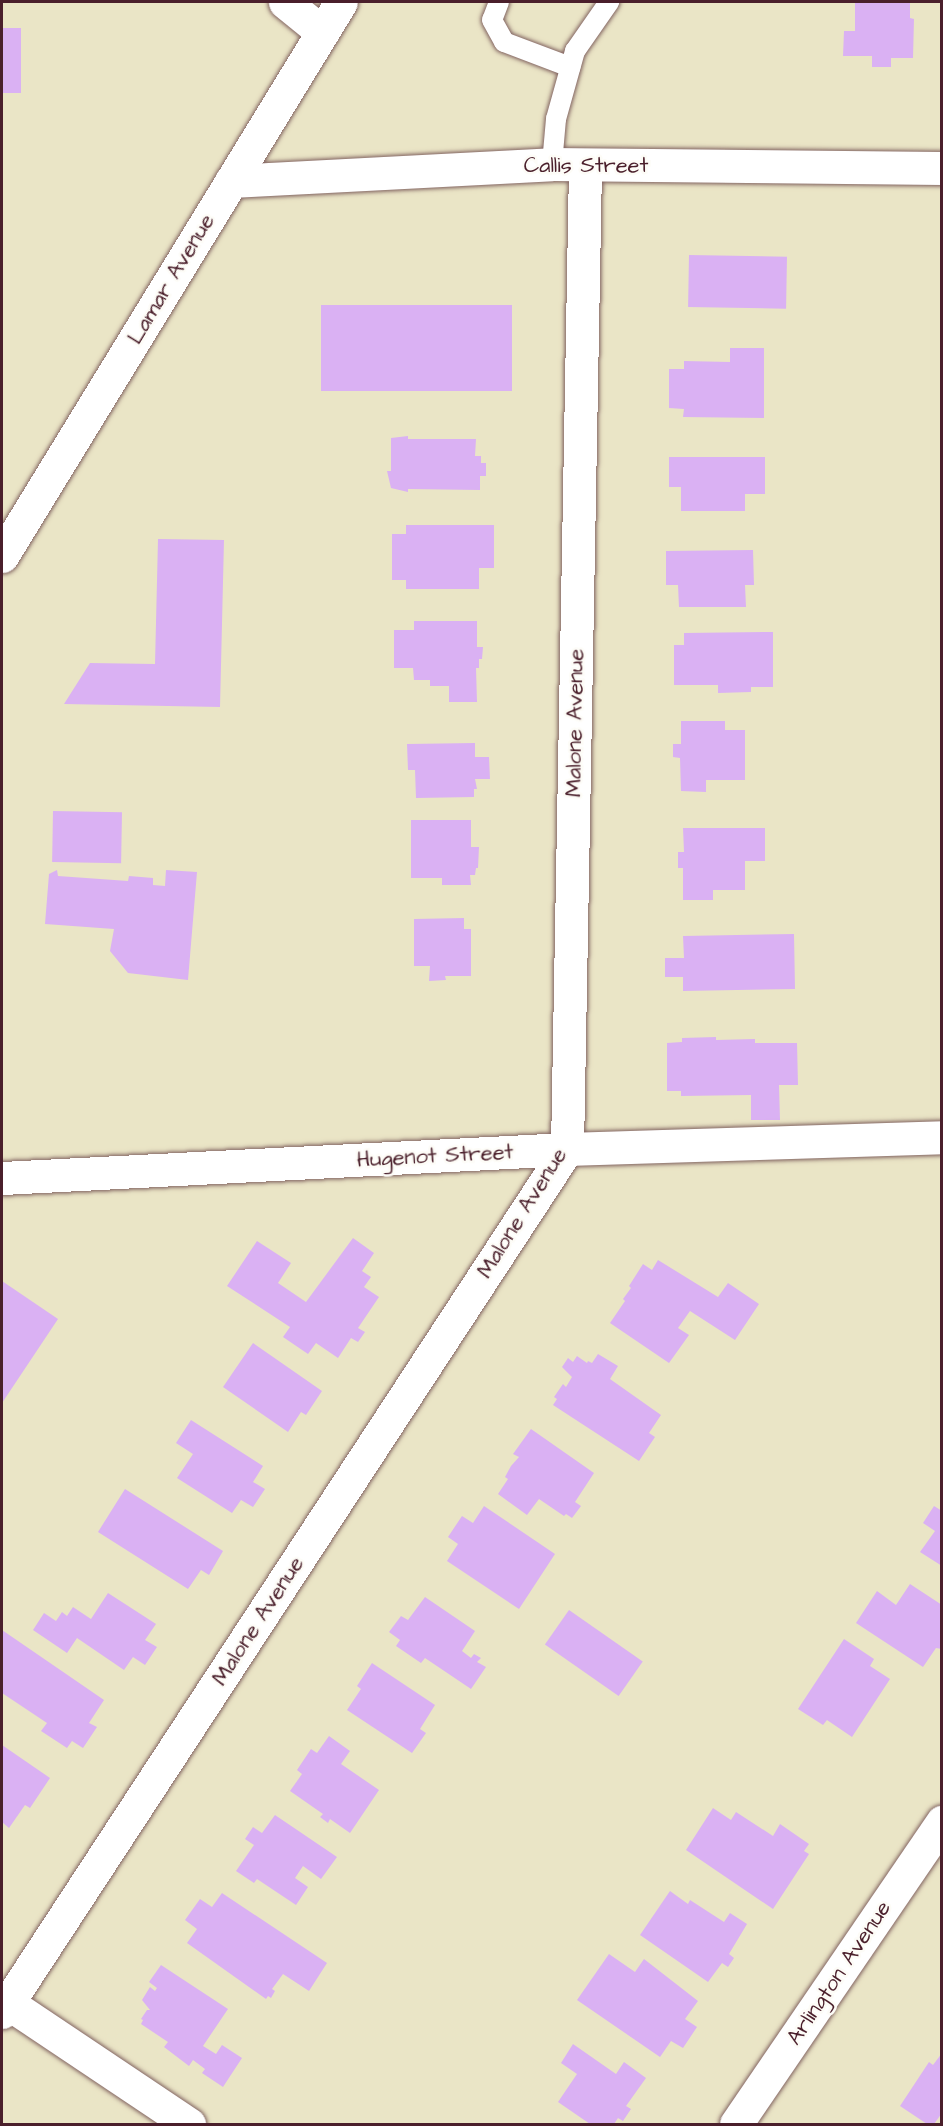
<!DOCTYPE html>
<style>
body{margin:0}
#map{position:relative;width:943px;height:2126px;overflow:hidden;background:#eae5c6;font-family:"Architects Daughter",sans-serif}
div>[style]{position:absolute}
.building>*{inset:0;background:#dab1f3;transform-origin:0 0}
.roads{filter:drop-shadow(0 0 2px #826461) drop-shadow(0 0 2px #826461)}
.service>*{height:20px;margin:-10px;padding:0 10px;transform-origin:10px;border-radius:10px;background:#fff}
.minor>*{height:33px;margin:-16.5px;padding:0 16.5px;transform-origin:16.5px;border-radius:16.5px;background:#fff}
.primary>*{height:33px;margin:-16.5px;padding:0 16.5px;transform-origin:16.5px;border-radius:16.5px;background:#fff}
span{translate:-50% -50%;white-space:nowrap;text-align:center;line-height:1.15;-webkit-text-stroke:5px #fdfcf7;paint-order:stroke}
.street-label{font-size:22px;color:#4a1f2b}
.frame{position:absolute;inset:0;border:3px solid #4a1f2b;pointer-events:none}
</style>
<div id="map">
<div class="building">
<i style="clip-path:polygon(855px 2px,910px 2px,910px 18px,914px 19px,913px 58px,891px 58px,891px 67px,872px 67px,872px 56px,843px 56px,844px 31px,855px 31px)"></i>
<i style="left:2px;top:28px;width:19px;height:65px"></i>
<i style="left:689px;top:255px;width:98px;height:52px;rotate:1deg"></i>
<i style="left:321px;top:305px;width:191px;height:86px"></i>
<i style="clip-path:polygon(730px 348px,764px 348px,764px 418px,683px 417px,684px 409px,669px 408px,669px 369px,684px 369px,684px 361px,730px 362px)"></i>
<i style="clip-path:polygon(408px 436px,408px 439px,476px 439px,475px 456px,481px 456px,481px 463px,486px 463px,486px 476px,480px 476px,480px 490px,408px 489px,408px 492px,391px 488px,387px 471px,391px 471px,391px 438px)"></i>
<i style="clip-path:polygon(669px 457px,765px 457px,765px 494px,745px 494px,745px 511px,681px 511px,681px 487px,669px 487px)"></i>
<i style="clip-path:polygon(406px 525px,494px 525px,494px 568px,479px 568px,479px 589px,406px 589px,406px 580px,392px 580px,392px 534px,406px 534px)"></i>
<i style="clip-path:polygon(158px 539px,224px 540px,220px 707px,64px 704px,90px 663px,155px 664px)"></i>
<i style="clip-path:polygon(753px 550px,754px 585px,745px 585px,746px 607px,679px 607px,678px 585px,666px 585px,666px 551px)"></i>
<i style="clip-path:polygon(414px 621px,477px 621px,477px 647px,483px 647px,482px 659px,479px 659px,479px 668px,476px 668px,477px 702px,449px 702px,449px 686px,430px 686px,430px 680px,414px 680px,413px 668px,394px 668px,394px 630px,414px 630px)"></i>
<i style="clip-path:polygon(773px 632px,773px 687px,751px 687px,751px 692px,718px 693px,718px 685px,674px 685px,674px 645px,684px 645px,684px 633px)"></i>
<i style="clip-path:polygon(681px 721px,725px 721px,725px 730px,745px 730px,745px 780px,706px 780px,706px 792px,681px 791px,680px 758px,673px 757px,673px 744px,681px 744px)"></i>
<i style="clip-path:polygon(475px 743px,475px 757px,489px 757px,490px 779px,475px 779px,477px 789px,474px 789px,474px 797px,416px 798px,415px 770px,408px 770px,407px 744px)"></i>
<i style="left:53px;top:811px;width:69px;height:51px;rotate:1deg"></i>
<i style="clip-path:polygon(411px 820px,471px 820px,471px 847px,479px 847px,478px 868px,476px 868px,475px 875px,470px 875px,471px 885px,442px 885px,442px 878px,411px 878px)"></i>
<i style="clip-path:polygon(683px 828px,765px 828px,765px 861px,745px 861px,745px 890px,713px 890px,713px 900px,683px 900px,683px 868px,678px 868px,678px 852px,684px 852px)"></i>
<i style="clip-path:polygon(57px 870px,58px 876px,128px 881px,129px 876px,153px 878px,153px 885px,165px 886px,166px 870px,197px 872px,188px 980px,128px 973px,110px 951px,114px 929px,45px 924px,49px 874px)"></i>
<i style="clip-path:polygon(464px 918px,464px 929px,471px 929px,471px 976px,445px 976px,446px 980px,429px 981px,430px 966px,414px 966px,414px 919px)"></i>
<i style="clip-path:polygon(794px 934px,795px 989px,683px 991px,683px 977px,665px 977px,665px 958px,684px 958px,683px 936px)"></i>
<i style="clip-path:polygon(716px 1037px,716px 1040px,755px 1039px,755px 1043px,797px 1043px,798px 1085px,779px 1085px,780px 1120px,751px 1120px,751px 1095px,681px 1096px,681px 1091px,667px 1091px,667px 1043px,682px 1042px,682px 1038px)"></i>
<i style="clip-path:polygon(353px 1238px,374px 1253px,362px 1271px,371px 1277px,364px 1287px,379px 1297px,358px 1328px,365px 1332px,358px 1342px,351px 1338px,338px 1358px,316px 1343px,308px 1354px,283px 1337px,290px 1327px,227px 1286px,257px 1241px,291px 1263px,278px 1283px,306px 1302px)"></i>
<i style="clip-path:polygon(658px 1260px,718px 1297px,728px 1283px,759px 1304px,735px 1340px,690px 1311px,678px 1328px,689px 1335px,669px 1363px,610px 1323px,625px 1301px,623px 1299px,631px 1288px,629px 1286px,643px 1264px,652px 1270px)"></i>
<i style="clip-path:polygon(2px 1281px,58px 1319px,2px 1403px)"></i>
<i style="clip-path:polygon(253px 1343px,322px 1391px,306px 1415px,301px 1412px,288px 1432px,223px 1387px)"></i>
<i style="clip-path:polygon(598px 1354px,618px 1366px,610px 1379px,661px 1415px,649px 1433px,655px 1437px,639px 1461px,553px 1405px,557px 1399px,554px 1397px,563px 1384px,566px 1387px,572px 1377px,562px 1367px,568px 1358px,573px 1362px,577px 1356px,587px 1363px,588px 1361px,592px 1363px)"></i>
<i style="clip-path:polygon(191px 1420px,263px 1466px,253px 1482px,265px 1489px,253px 1507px,241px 1500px,232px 1513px,177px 1478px,193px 1454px,176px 1443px)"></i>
<i style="clip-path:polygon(531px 1429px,594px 1473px,575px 1502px,581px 1506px,572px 1518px,566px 1514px,564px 1516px,539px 1499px,527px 1515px,498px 1494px,508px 1479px,505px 1477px,511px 1466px,519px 1457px,513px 1454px)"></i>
<i style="clip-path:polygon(125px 1489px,223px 1551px,209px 1575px,201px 1570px,188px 1589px,98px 1532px)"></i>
<i style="clip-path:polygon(484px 1506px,555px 1554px,519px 1609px,447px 1561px,458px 1544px,448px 1537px,462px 1516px,473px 1523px)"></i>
<i style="clip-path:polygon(934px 1506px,942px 1511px,942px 1566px,920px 1552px,935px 1531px,923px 1523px)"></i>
<i style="clip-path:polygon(910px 1584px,942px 1605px,942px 1649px,936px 1648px,923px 1667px,856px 1623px,877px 1591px,896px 1605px)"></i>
<i style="clip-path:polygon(108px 1593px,156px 1624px,145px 1640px,157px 1647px,145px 1665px,133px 1657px,124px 1670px,77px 1638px,67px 1653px,33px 1630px,44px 1613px,56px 1621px,62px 1612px,67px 1616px,73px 1607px,91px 1619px)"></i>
<i style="clip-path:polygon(425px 1597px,475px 1631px,462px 1651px,471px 1658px,474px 1654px,481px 1658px,477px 1662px,486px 1667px,471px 1689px,425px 1658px,421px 1663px,396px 1646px,400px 1640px,389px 1632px,401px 1616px,408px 1620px)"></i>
<i style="left:569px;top:1610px;width:90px;height:42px;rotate:35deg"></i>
<i style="clip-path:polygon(2px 1630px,104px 1700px,89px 1723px,97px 1727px,83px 1748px,72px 1741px,67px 1748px,41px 1731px,47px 1723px,2px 1693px)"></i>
<i style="clip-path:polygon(844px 1639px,874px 1659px,870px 1666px,890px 1679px,852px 1737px,827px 1720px,823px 1725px,798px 1709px)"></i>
<i style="clip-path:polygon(372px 1663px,435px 1705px,420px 1729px,426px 1733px,412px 1753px,347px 1710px,361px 1689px,357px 1686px)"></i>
<i style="clip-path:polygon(329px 1736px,350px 1751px,341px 1764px,379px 1790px,350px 1833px,330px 1819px,328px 1823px,320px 1817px,323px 1814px,290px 1791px,302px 1774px,297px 1770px,311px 1749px,317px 1753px)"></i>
<i style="clip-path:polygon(2px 1745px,50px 1778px,30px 1808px,25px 1805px,9px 1828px,2px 1822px)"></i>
<i style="clip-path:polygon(713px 1808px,731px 1820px,736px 1812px,773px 1836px,780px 1824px,809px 1844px,804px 1851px,809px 1854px,773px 1909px,686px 1850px)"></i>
<i style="clip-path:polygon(275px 1815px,337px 1857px,321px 1879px,303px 1866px,295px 1878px,308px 1887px,296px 1905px,257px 1879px,254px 1883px,236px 1871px,254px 1845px,245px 1839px,253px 1827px,262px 1833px)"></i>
<i style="clip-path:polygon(670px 1891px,688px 1904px,690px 1900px,724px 1922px,730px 1913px,747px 1924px,729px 1954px,734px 1958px,728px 1967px,722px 1963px,708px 1982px,640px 1935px)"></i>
<i style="clip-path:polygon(222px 1893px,327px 1963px,309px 1991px,283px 1974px,272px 1989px,275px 1991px,271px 1998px,268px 1996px,266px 1999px,187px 1943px,197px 1929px,185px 1920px,200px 1899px,212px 1907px)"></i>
<i style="clip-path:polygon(609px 1954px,635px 1972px,644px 1959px,698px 2001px,685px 2019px,697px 2027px,683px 2048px,671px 2041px,660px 2057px,577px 2000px)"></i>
<i style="clip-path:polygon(161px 1965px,228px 2009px,203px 2046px,216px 2054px,222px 2045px,242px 2058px,223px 2087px,202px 2073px,205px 2069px,193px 2060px,189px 2066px,164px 2047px,168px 2042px,141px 2024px,143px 2020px,141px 2019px,147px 2010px,150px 2010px,142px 2000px,150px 1987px,155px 1991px,157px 1988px,149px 1982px)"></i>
<i style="clip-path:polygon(573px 2044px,616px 2074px,624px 2062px,646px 2078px,626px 2106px,631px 2109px,623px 2121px,618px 2118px,614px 2124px,590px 2124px,558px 2102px,577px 2074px,561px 2063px)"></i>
<i style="clip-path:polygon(942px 2053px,942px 2113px,934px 2124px,927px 2124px,900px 2106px,929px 2062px,933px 2065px)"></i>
</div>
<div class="roads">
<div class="service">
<i style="left:499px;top:2px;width:19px;rotate:111deg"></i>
<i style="left:492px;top:20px;width:25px;rotate:61deg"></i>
<i style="left:504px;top:42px;width:71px;rotate:20.7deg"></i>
<i style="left:552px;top:164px;width:45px;rotate:-84.9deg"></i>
<i style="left:556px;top:119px;width:71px;rotate:-74.4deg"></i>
<i style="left:575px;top:51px;width:60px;rotate:-55.2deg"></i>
</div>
<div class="minor">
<i style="left:285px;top:2px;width:48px;rotate:39deg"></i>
<i style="left:231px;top:181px;width:321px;rotate:-3deg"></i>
<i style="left:552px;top:164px;width:390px;rotate:0.6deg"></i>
<i style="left:2px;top:1178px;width:566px;rotate:-2.94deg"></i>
<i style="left:567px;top:1149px;width:375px;rotate:-1.8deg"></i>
<i style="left:8px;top:2003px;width:218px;rotate:33.8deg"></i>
<i style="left:2px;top:2012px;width:1032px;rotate:-56.79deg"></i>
<i style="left:567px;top:1149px;width:984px;rotate:-88.95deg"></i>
<i style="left:736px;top:2124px;width:366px;rotate:-55.7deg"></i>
</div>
<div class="primary">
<i style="left:2px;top:556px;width:649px;rotate:-58.54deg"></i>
</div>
</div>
<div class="street-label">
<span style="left:586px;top:166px">Callis Street</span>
<span style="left:171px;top:279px;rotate:-59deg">Lamar Avenue</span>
<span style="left:575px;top:723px;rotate:-89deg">Malone Avenue</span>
<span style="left:435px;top:1156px;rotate:-3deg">Hugenot Street</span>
<span style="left:522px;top:1213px;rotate:-58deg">Malone Avenue</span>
<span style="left:258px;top:1621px;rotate:-57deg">Malone Avenue</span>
<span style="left:839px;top:1973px;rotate:-56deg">Arlington Avenue</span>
</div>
<div class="frame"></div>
</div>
